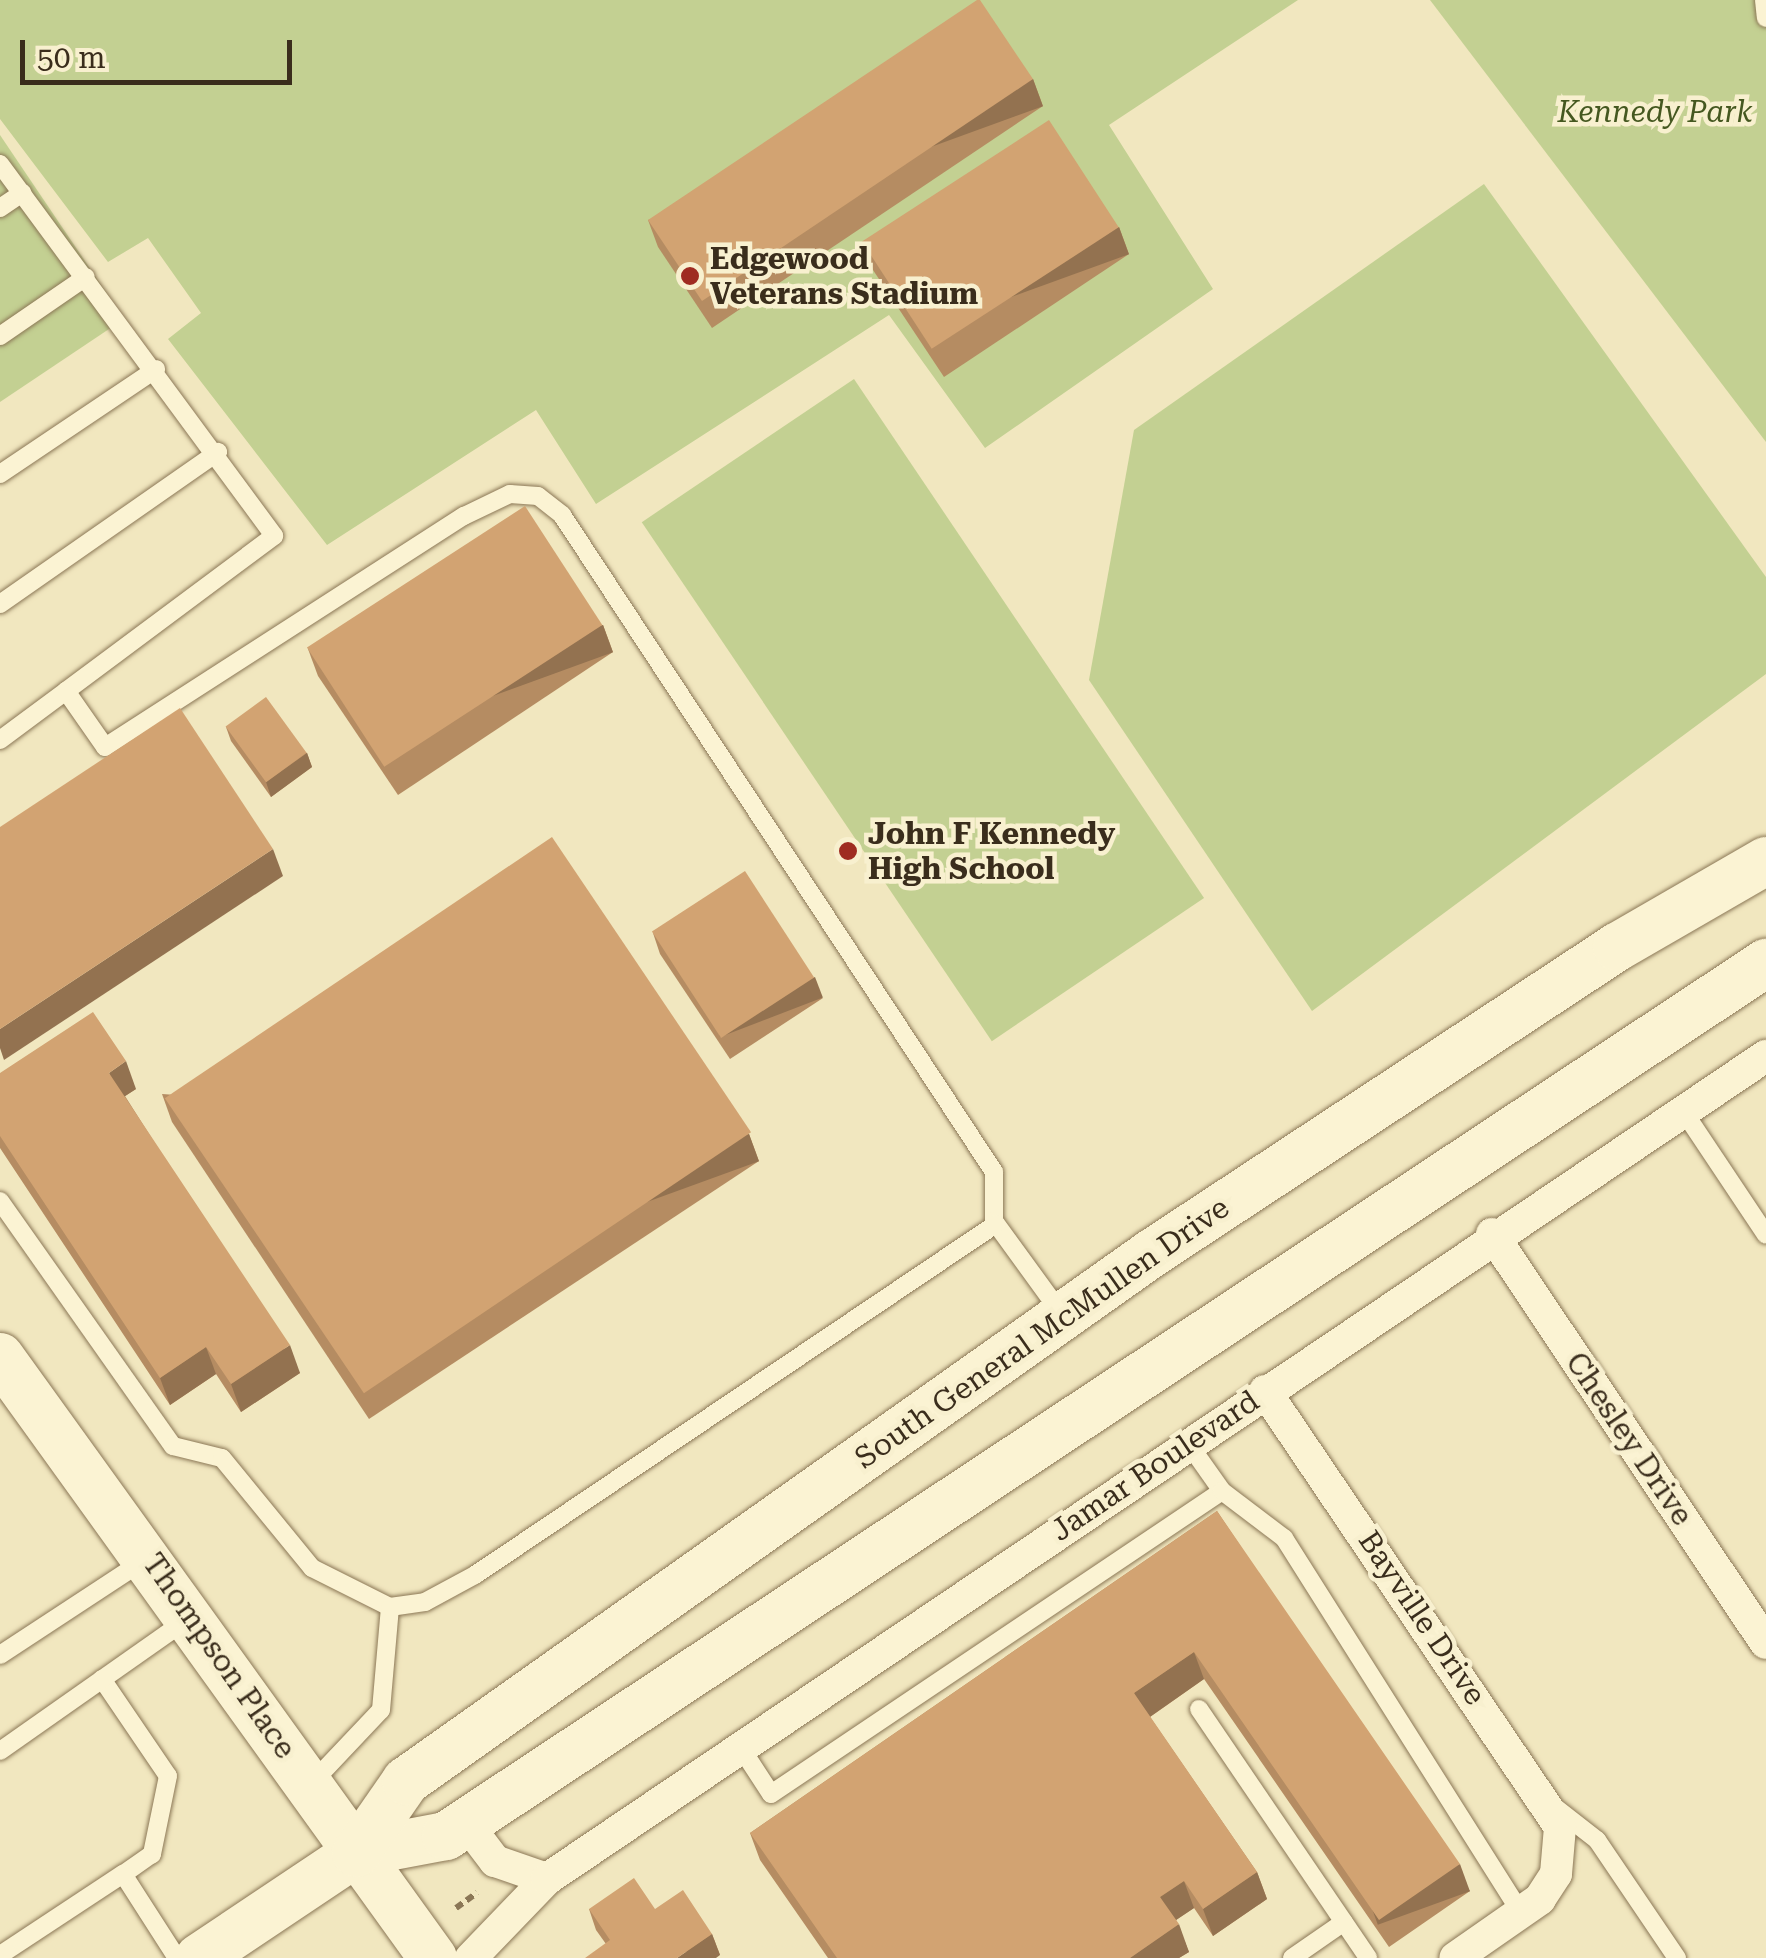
<!DOCTYPE html>
<style>
body{margin:0}
#map{position:relative;width:1766px;height:1958px;overflow:hidden;background:#f1e7bf;font-family:"Roboto Serif",serif}
div>[style]{position:absolute}
.green>*{inset:0;background:#c3d092;transform-origin:0 0}
.path>*{height:6px;margin-top:-3px;transform-origin:0;background:repeating-linear-gradient(90deg,#8b7756 0 8px,transparent 0 13px)}
.roads{filter:drop-shadow(0 0 2px #8b7756) drop-shadow(0 0 2px #8b7756)}
.lane>*{height:18px;margin:-9px;padding:0 9px;transform-origin:9px;border-radius:9px;background:#fbf3d3}
.street>*{height:32px;margin:-16px;padding:0 16px;transform-origin:16px;border-radius:16px;background:#fbf3d3}
.secondary>*{height:48px;margin:-24px;padding:0 24px;transform-origin:24px;border-radius:24px;background:#fbf3d3}
.wall>*{inset:0;background:#b58c62}
.shaded-wall>*{inset:0;background:#937250;transform-origin:0 0}
.building>*{inset:0;background:#d2a372;transform-origin:0 0}
.dots>*{width:28px;height:28px;translate:-50% -50%;box-sizing:border-box;border:5px solid #f8f0cf;border-radius:50%}
span{translate:-50% -50%;white-space:nowrap;text-align:center;line-height:1.15;-webkit-text-stroke:9px #f8f0cf;paint-order:stroke}
.park-label{font-size:30px;color:#455820;font-style:italic}
.poi-label{font-size:30px;color:#3a2d1c;font-weight:700}
.left{translate:0 -50%;text-align:left}
.street-label{font-size:30px;color:#3a2d1c}
.scale{position:absolute;left:20px;top:40px;width:272px;height:45px;box-sizing:border-box;border:5px solid #3a2d1c;border-top:0;padding-left:12px;font-size:30px;line-height:35px;white-space:nowrap;color:#3a2d1c;-webkit-text-stroke:8px #f8f0cf;paint-order:stroke}
</style>
<div id="map">
<div class="green">
<i style="clip-path:polygon(0 0,1298px 0,1109px 125px,1213px 289px,985px 448px,889px 315px,596px 504px,536px 410px,327px 545px,168px 339px,201px 313px,148px 238px,108px 262px,0 119px)"></i>
<i style="clip-path:polygon(1430px 0,1766px 0,1766px 442px)"></i>
<i style="clip-path:polygon(0 135px,124px 319px,0 402px)"></i>
<i style="clip-path:polygon(1484px 184px,1766px 577px,1766px 674px,1312px 1011px,1089px 680px,1134px 430px)"></i>
<i style="left:854px;top:379px;width:626px;height:256px;rotate:56deg"></i>
</div>
<div class="path">
<i style="left:456px;top:1908px;width:26px;rotate:-36deg"></i>
</div>
<div class="roads">
<div class="lane">
<i style="left:1764px;top:0;width:18px;rotate:84deg"></i>
<i style="left:0;top:164px;width:462px;rotate:53.6deg"></i>
<i style="left:274px;top:536px;width:259px;rotate:143.3deg"></i>
<i style="left:66px;top:691px;width:68px;rotate:55.1deg"></i>
<i style="left:105px;top:747px;width:427px;rotate:-32.8deg"></i>
<i style="left:464px;top:516px;width:51px;rotate:-25.6deg"></i>
<i style="left:510px;top:494px;width:28px;rotate:4deg"></i>
<i style="left:538px;top:496px;width:31px;rotate:38deg"></i>
<i style="left:562px;top:515px;width:786px;rotate:56.67deg"></i>
<i style="left:994px;top:1172px;width:49px;rotate:90deg"></i>
<i style="left:994px;top:1221px;width:117px;rotate:54deg"></i>
<i style="left:0;top:208px;width:27px;rotate:-34deg"></i>
<i style="left:0;top:336px;width:104px;rotate:-34.5deg"></i>
<i style="left:0;top:474px;width:188px;rotate:-33.9deg"></i>
<i style="left:0;top:604px;width:266px;rotate:-34.9deg"></i>
<i style="left:0;top:740px;width:82px;rotate:-36.6deg"></i>
<i style="left:1682px;top:1109px;width:151px;rotate:56.3deg"></i>
<i style="left:0;top:1201px;width:300px;rotate:54.8deg"></i>
<i style="left:173px;top:1446px;width:50px;rotate:13.8deg"></i>
<i style="left:222px;top:1458px;width:142px;rotate:50.7deg"></i>
<i style="left:312px;top:1568px;width:87px;rotate:26.6deg"></i>
<i style="left:1188px;top:1443px;width:59px;rotate:54.7deg"></i>
<i style="left:0;top:1655px;width:175px;rotate:-33.3deg"></i>
<i style="left:102px;top:1679px;width:117px;rotate:55.8deg"></i>
<i style="left:168px;top:1776px;width:80px;rotate:101.6deg"></i>
<i style="left:152px;top:1854px;width:35px;rotate:145deg"></i>
<i style="left:123px;top:1874px;width:100px;rotate:57.3deg"></i>
<i style="left:1199px;top:1709px;width:301px;rotate:55.8deg"></i>
<i style="left:0;top:1751px;width:230px;rotate:-35.1deg"></i>
<i style="left:743px;top:1751px;width:51px;rotate:56.9deg"></i>
<i style="left:771px;top:1794px;width:543px;rotate:-33.89deg"></i>
<i style="left:1222px;top:1491px;width:78px;rotate:37.2deg"></i>
<i style="left:1284px;top:1538px;width:445px;rotate:57.7deg"></i>
<i style="left:310px;top:1785px;width:103px;rotate:-46.6deg"></i>
<i style="left:381px;top:1710px;width:103px;rotate:-85deg"></i>
<i style="left:390px;top:1607px;width:35px;rotate:-8deg"></i>
<i style="left:425px;top:1602px;width:57px;rotate:-28.4deg"></i>
<i style="left:475px;top:1575px;width:628px;rotate:-33.97deg"></i>
<i style="left:1556px;top:1808px;width:52px;rotate:38deg"></i>
<i style="left:1597px;top:1840px;width:143px;rotate:55.9deg"></i>
<i style="left:0;top:1955px;width:147px;rotate:-33.4deg"></i>
<i style="left:1292px;top:1958px;width:63px;rotate:-34.7deg"></i>
</div>
<div class="street">
<i style="left:1492px;top:1234px;width:492px;rotate:56.2deg"></i>
<i style="left:1265px;top:1391px;width:526px;rotate:55.92deg"></i>
<i style="left:1560px;top:1827px;width:47px;rotate:94.9deg"></i>
<i style="left:1556px;top:1874px;width:30px;rotate:123deg"></i>
<i style="left:1540px;top:1899px;width:103px;rotate:145.2deg"></i>
<i style="left:466px;top:1823px;width:48px;rotate:52.7deg"></i>
<i style="left:495px;top:1861px;width:55px;rotate:19.1deg"></i>
<i style="left:547px;top:1879px;width:110px;rotate:133.9deg"></i>
<i style="left:547px;top:1879px;width:1471px;rotate:-34.03deg"></i>
</div>
<div class="secondary">
<i style="left:0;top:1357px;width:741px;rotate:54.23deg"></i>
<i style="left:356px;top:1853px;width:92px;rotate:-10.7deg"></i>
<i style="left:446px;top:1836px;width:1583px;rotate:-33.48deg"></i>
<i style="left:199px;top:1958px;width:189px;rotate:-33.8deg"></i>
<i style="left:356px;top:1853px;width:88px;rotate:-55.2deg"></i>
<i style="left:406px;top:1781px;width:914px;rotate:-35.29deg"></i>
<i style="left:1152px;top:1253px;width:557px;rotate:-33.35deg"></i>
<i style="left:1617px;top:947px;width:172px;rotate:-30deg"></i>
</div>
</div>
<div class="wall">
<i style="clip-path:polygon(1033px 79px,1043px 106px,712px 328px,658px 247px,648px 220px)"></i>
<i style="clip-path:polygon(1119px 227px,1129px 254px,944px 377px,873px 270px,863px 243px)"></i>
<i style="clip-path:polygon(603px 625px,613px 652px,398px 795px,318px 676px,308px 649px)"></i>
<i style="clip-path:polygon(226px 727px,307px 753px,312px 767px,271px 797px,231px 741px)"></i>
<i style="clip-path:polygon(653px 933px,823px 998px,730px 1059px,660px 954px)"></i>
<i style="clip-path:polygon(0 1073px,136px 1089px,125px 1096px,300px 1373px,241px 1412px,216px 1374px,170px 1405px,0 1148px)"></i>
<i style="clip-path:polygon(162px 1094px,749px 1134px,759px 1161px,369px 1419px,172px 1122px)"></i>
<i style="clip-path:polygon(1217px 1511px,1470px 1891px,1389px 1947px,1204px 1679px,1150px 1717px,1257px 1872px,1267px 1899px,1213px 1936px,1194px 1908px,1176px 1920px,1189px 1952px,1179px 1958px,828px 1958px,760px 1860px,750px 1833px)"></i>
<i style="clip-path:polygon(589px 1909px,655px 1909px,712px 1934px,720px 1955px,606px 1944px,596px 1930px)"></i>
</div>
<div class="shaded-wall">
<i style="left:1033px;top:79px;width:29px;height:399px;rotate:70deg"></i>
<i style="left:1119px;top:227px;width:29px;height:222px;rotate:70deg"></i>
<i style="left:603px;top:625px;width:29px;height:258px;rotate:70deg"></i>
<i style="clip-path:polygon(307px 753px,312px 767px,271px 797px,266px 782px)"></i>
<i style="clip-path:polygon(273px 849px,283px 876px,4px 1060px,0 1048px,0 1029px)"></i>
<i style="left:815px;top:977px;width:22px;height:110px;rotate:69deg"></i>
<i style="clip-path:polygon(126px 1061px,136px 1089px,119px 1100px,109px 1073px)"></i>
<i style="left:749px;top:1134px;width:29px;height:468px;rotate:70deg"></i>
<i style="clip-path:polygon(290px 1345px,300px 1373px,241px 1412px,231px 1384px)"></i>
<i style="clip-path:polygon(206px 1347px,216px 1374px,170px 1405px,160px 1378px)"></i>
<i style="clip-path:polygon(1194px 1652px,1204px 1679px,1144px 1721px,1134px 1693px)"></i>
<i style="left:1460px;top:1864px;width:29px;height:98px;rotate:70deg"></i>
<i style="clip-path:polygon(1257px 1872px,1267px 1899px,1213px 1936px,1203px 1909px)"></i>
<i style="clip-path:polygon(1184px 1881px,1194px 1908px,1170px 1924px,1160px 1897px)"></i>
<i style="clip-path:polygon(1179px 1924px,1189px 1952px,1179px 1958px,1130px 1958px)"></i>
<i style="clip-path:polygon(712px 1934px,720px 1955px,716px 1958px,677px 1958px)"></i>
</div>
<div class="building">
<i style="clip-path:polygon(977px 0,980px 0,1033px 79px,702px 301px,648px 220px)"></i>
<i style="left:1049px;top:120px;width:128px;height:223px;rotate:57deg"></i>
<i style="left:525px;top:506px;width:142px;height:260px;rotate:57deg"></i>
<i style="left:266px;top:697px;width:69px;height:50px;rotate:54deg"></i>
<i style="clip-path:polygon(180px 708px,273px 849px,0 1029px,0 827px)"></i>
<i style="left:552px;top:837px;width:356px;height:467px;rotate:56deg"></i>
<i style="left:745px;top:871px;width:127px;height:111px;rotate:57deg"></i>
<i style="clip-path:polygon(93px 1012px,126px 1061px,109px 1073px,290px 1345px,231px 1384px,206px 1347px,160px 1378px,0 1136px,0 1073px)"></i>
<i style="clip-path:polygon(1217px 1511px,1460px 1864px,1379px 1920px,1194px 1652px,1134px 1693px,1257px 1872px,1203px 1909px,1184px 1881px,1160px 1897px,1179px 1924px,1130px 1958px,837px 1958px,750px 1833px)"></i>
<i style="clip-path:polygon(634px 1878px,655px 1909px,683px 1890px,712px 1934px,677px 1958px,585px 1958px,610px 1940px,589px 1909px)"></i>
</div>
<div class="dots">
<i style="left:690px;top:276px;background:#9f2c21"></i>
<i style="left:848px;top:851px;background:#9f2c21"></i>
</div>
<div class="park-label">
<span style="left:1655px;top:112px">Kennedy Park</span>
</div>
<div class="poi-label">
<span class="left" style="left:710px;top:276px">Edgewood<br>Veterans Stadium</span>
<span class="left" style="left:868px;top:851px">John F Kennedy<br>High School</span>
</div>
<div class="street-label">
<span style="left:1042px;top:1333px;rotate:-35deg">South General McMullen Drive</span>
<span style="left:1629px;top:1439px;rotate:56deg">Chesley Drive</span>
<span style="left:1155px;top:1466px;rotate:-34deg">Jamar Boulevard</span>
<span style="left:1422px;top:1618px;rotate:56deg">Bayville Drive</span>
<span style="left:219px;top:1656px;rotate:55deg">Thompson Place</span>
</div>
<div class="scale">50 m</div>
</div>
